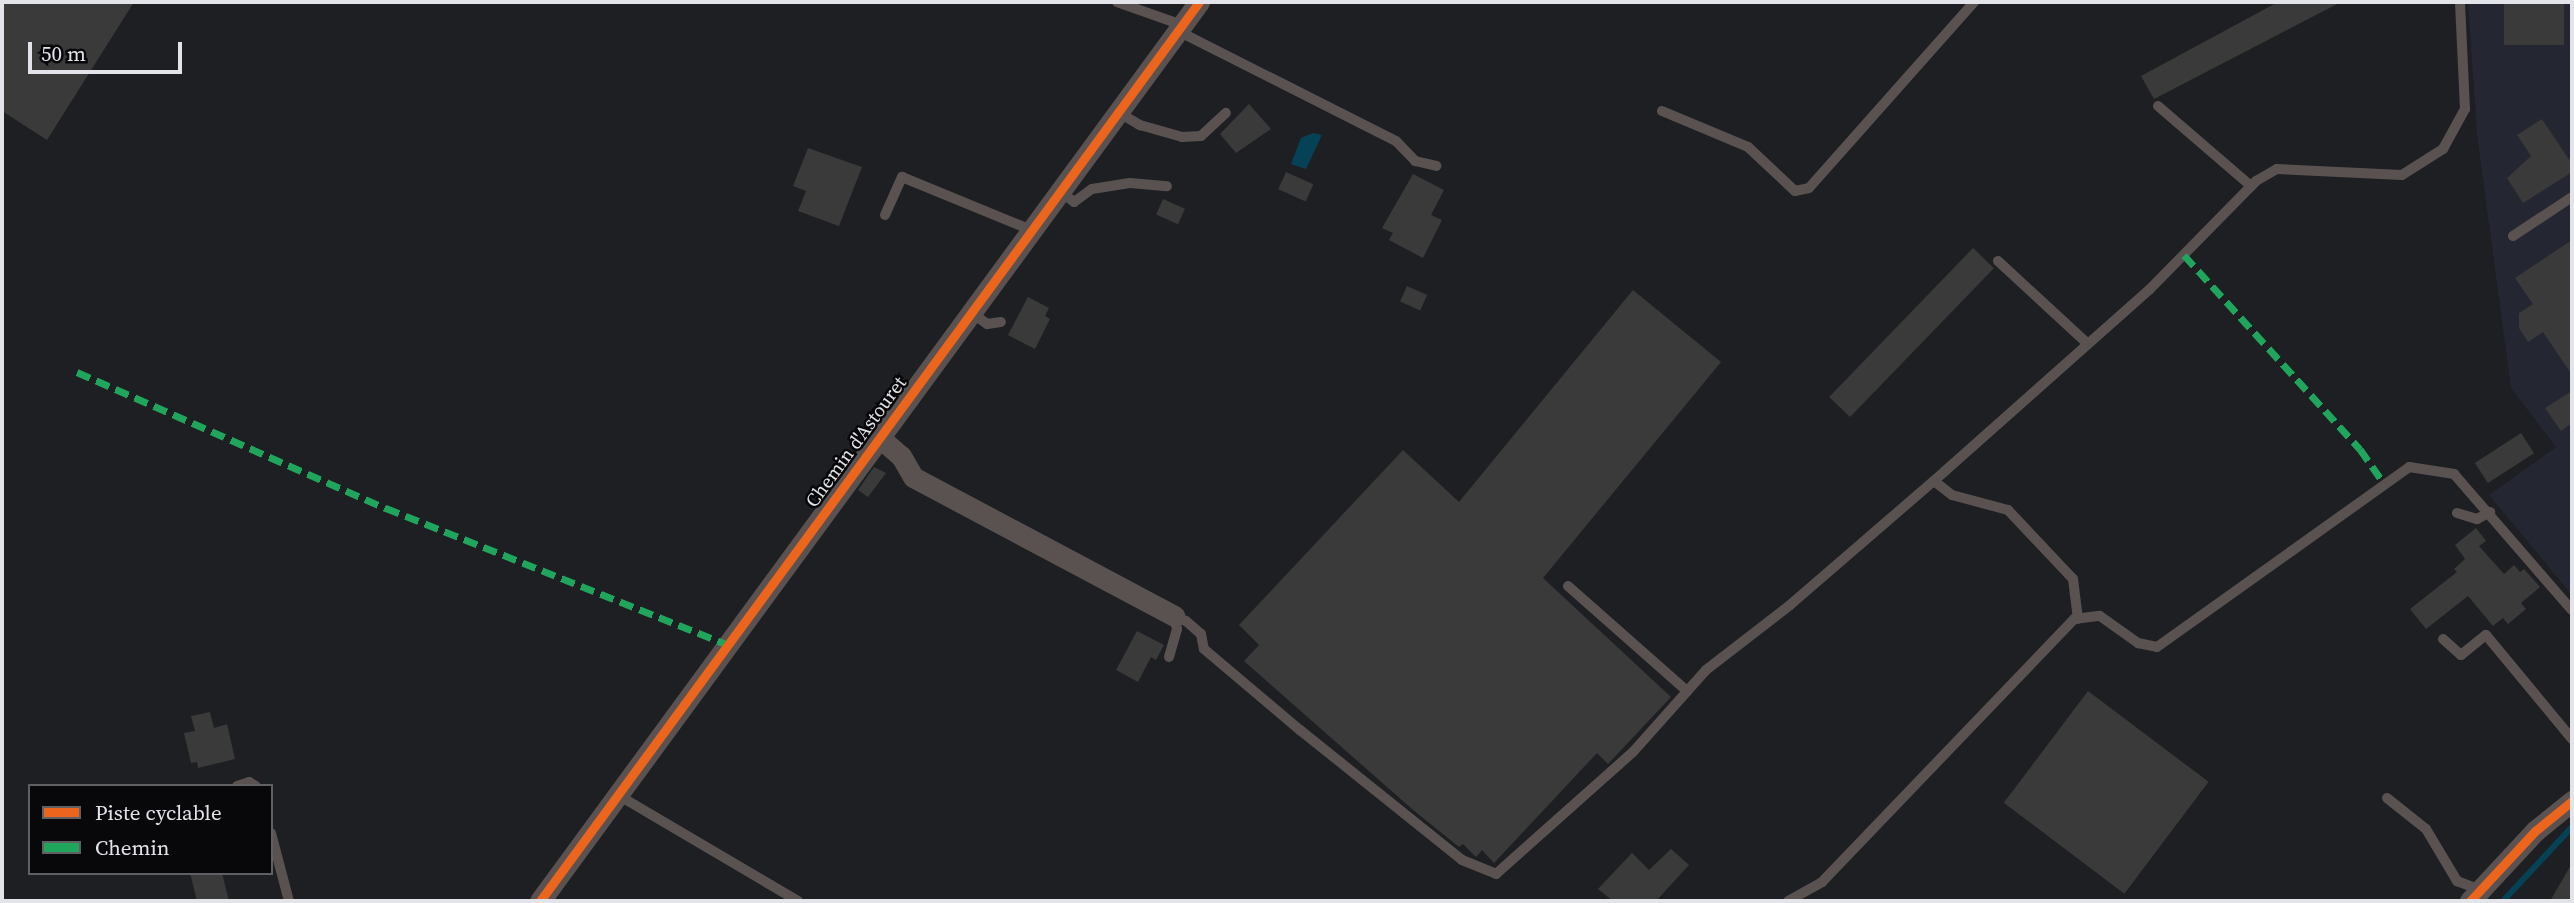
<!DOCTYPE html>
<style>
body{margin:0}
#map{position:relative;width:2574px;height:903px;overflow:hidden;background:#1e1f22;font-family:"Source Serif 4",serif}
div>[style]{position:absolute}
.built>*{inset:0;background:#242631}
.water>*{inset:0;background:#064255}
.stream>*{height:6px;margin:-3px;padding:0 3px;transform-origin:3px;border-radius:3px;background:#064255}
.building>*{inset:0;background:#3b3a3a;transform-origin:0 0}
.service>*{height:10px;margin:-5px;padding:0 5px;transform-origin:5px;border-radius:5px;background:#5a5251}
.minor>*{height:21px;margin:-10.5px;padding:0 10.5px;transform-origin:10.5px;border-radius:10.5px;background:#5a5251}
.quiet>*{height:7px;margin-top:-3.5px;transform-origin:0;background:repeating-linear-gradient(90deg,#20a55d 0 14px,transparent 0 21px)}
.cycleway>*{height:9px;margin:-4.5px;padding:0 4.5px;transform-origin:4.5px;border-radius:4.5px;background:#eb651d}
span{translate:-50% -50%;white-space:nowrap;text-align:center;line-height:1.15;-webkit-text-stroke:5px #08080b;paint-order:stroke}
.street-label{font-size:19px;color:#e3e4e9}
.frame{position:absolute;inset:0;border:4px solid #e3e4e9;pointer-events:none}
.legend{position:absolute;left:28px;top:784px;width:245px;height:91px;box-sizing:border-box;background:#08080b;border:2px solid #606064;margin:0;padding:9px 12px;list-style:none;font-size:21px;color:#e3e4e9}
.legend li{display:flex;align-items:center;gap:14px;height:35px}
.legend b{width:35px;border:2px solid #606064}
.scale{position:absolute;left:28px;top:42px;width:154px;height:32px;box-sizing:border-box;border:4px solid #e3e4e9;border-top:0;padding-left:9px;font-size:21px;line-height:24px;white-space:nowrap;color:#e3e4e9;-webkit-text-stroke:5px #08080b;paint-order:stroke}
</style>
<div id="map">
<div class="built">
<i style="clip-path:polygon(2468px 2px,2572px 2px,2572px 595px,2489px 495px,2556px 447px,2511px 388px,2477px 134px)"></i>
</div>
<div class="water">
<i style="clip-path:polygon(1313px 133px,1322px 135px,1306px 169px,1291px 164px,1301px 138px)"></i>
</div>
<div class="stream">
<i style="left:2503px;top:901px;width:101px;rotate:-47deg"></i>
</div>
<div class="building">
<i style="clip-path:polygon(2px 2px,134px 2px,47px 140px,2px 111px)"></i>
<i style="clip-path:polygon(2278px 2px,2341px 2px,2154px 99px,2141px 76px)"></i>
<i style="left:2504px;top:2px;width:60px;height:43px"></i>
<i style="clip-path:polygon(1249px 104px,1271px 129px,1236px 153px,1220px 134px)"></i>
<i style="clip-path:polygon(2542px 119px,2572px 164px,2572px 172px,2523px 203px,2507px 178px,2531px 156px,2517px 135px)"></i>
<i style="clip-path:polygon(808px 148px,862px 167px,839px 226px,798px 211px,806px 191px,793px 186px)"></i>
<i style="left:1286px;top:172px;width:30px;height:19px;rotate:24deg"></i>
<i style="clip-path:polygon(1413px 174px,1444px 190px,1431px 215px,1442px 220px,1423px 258px,1389px 240px,1393px 233px,1382px 228px)"></i>
<i style="left:1163px;top:199px;width:24px;height:17px;rotate:24deg"></i>
<i style="clip-path:polygon(2572px 240px,2572px 375px,2543px 332px,2528px 342px,2519px 328px,2519px 313px,2533px 304px,2515px 278px)"></i>
<i style="left:1973px;top:248px;width:29px;height:207px;rotate:44deg"></i>
<i style="left:1407px;top:286px;width:22px;height:17px;rotate:24deg"></i>
<i style="clip-path:polygon(1633px 290px,1721px 362px,1543px 578px,1671px 697px,1608px 764px,1597px 753px,1494px 863px,1482px 850px,1476px 857px,1463px 844px,1459px 847px,1412px 809px,1244px 661px,1259px 645px,1239px 625px,1403px 450px,1459px 502px)"></i>
<i style="clip-path:polygon(1028px 297px,1049px 308px,1045px 316px,1050px 319px,1035px 349px,1008px 335px)"></i>
<i style="clip-path:polygon(2572px 391px,2572px 423px,2561px 431px,2545px 408px)"></i>
<i style="left:2521px;top:433px;width:24px;height:55px;rotate:57deg"></i>
<i style="clip-path:polygon(874px 467px,886px 473px,868px 497px,858px 490px)"></i>
<i style="clip-path:polygon(2476px 528px,2486px 541px,2479px 546px,2504px 574px,2514px 565px,2520px 572px,2524px 569px,2540px 587px,2521px 603px,2526px 609px,2508px 624px,2503px 618px,2493px 626px,2468px 596px,2426px 629px,2410px 609px,2457px 572px,2454px 569px,2465px 559px,2455px 545px)"></i>
<i style="clip-path:polygon(1137px 631px,1164px 645px,1156px 660px,1151px 657px,1138px 682px,1116px 670px)"></i>
<i style="left:2088px;top:691px;width:151px;height:140px;rotate:37deg"></i>
<i style="clip-path:polygon(210px 712px,214px 728px,227px 724px,235px 759px,198px 768px,197px 762px,191px 763px,184px 733px,195px 731px,191px 716px)"></i>
<i style="clip-path:polygon(1671px 849px,1689px 865px,1656px 901px,1613px 901px,1598px 889px,1632px 853px,1649px 870px)"></i>
<i style="clip-path:polygon(2572px 863px,2572px 901px,2550px 901px)"></i>
<i style="clip-path:polygon(190px 873px,222px 873px,229px 901px,197px 901px)"></i>
</div>
<div class="service">
<i style="left:1117px;top:2px;width:69px;rotate:19.5deg"></i>
<i style="left:1178px;top:31px;width:244px;rotate:26.8deg"></i>
<i style="left:1396px;top:141px;width:28px;rotate:46deg"></i>
<i style="left:1415px;top:161px;width:22px;rotate:13deg"></i>
<i style="left:2158px;top:106px;width:123px;rotate:40.7deg"></i>
<i style="left:1662px;top:111px;width:93px;rotate:22.7deg"></i>
<i style="left:1748px;top:147px;width:64px;rotate:43.1deg"></i>
<i style="left:1795px;top:191px;width:14px;rotate:-12deg"></i>
<i style="left:1809px;top:188px;width:249px;rotate:-48.4deg"></i>
<i style="left:1118px;top:112px;width:26px;rotate:31deg"></i>
<i style="left:1140px;top:125px;width:44px;rotate:15.9deg"></i>
<i style="left:1182px;top:137px;width:19px;rotate:-3deg"></i>
<i style="left:1201px;top:136px;width:34px;rotate:-43deg"></i>
<i style="left:1060px;top:191px;width:18px;rotate:38deg"></i>
<i style="left:1074px;top:202px;width:22px;rotate:-36deg"></i>
<i style="left:1092px;top:189px;width:38px;rotate:-9deg"></i>
<i style="left:1130px;top:183px;width:37px;rotate:5deg"></i>
<i style="left:885px;top:215px;width:42px;rotate:-65.9deg"></i>
<i style="left:902px;top:177px;width:139px;rotate:22.3deg"></i>
<i style="left:2513px;top:236px;width:71px;rotate:-33.5deg"></i>
<i style="left:1998px;top:261px;width:122px;rotate:42.7deg"></i>
<i style="left:972px;top:313px;width:19px;rotate:36deg"></i>
<i style="left:987px;top:324px;width:14px;rotate:-8deg"></i>
<i style="left:1934px;top:481px;width:23px;rotate:38deg"></i>
<i style="left:1952px;top:495px;width:58px;rotate:15deg"></i>
<i style="left:2008px;top:510px;width:95px;rotate:46.7deg"></i>
<i style="left:2073px;top:579px;width:40px;rotate:82.9deg"></i>
<i style="left:2457px;top:513px;width:21px;rotate:17deg"></i>
<i style="left:2477px;top:519px;width:15px;rotate:-28deg"></i>
<i style="left:1568px;top:586px;width:159px;rotate:41.4deg"></i>
<i style="left:2443px;top:639px;width:24px;rotate:42deg"></i>
<i style="left:2461px;top:655px;width:32px;rotate:-39deg"></i>
<i style="left:2486px;top:635px;width:135px;rotate:50.4deg"></i>
<i style="left:1169px;top:657px;width:29px;rotate:-74deg"></i>
<i style="left:1177px;top:629px;width:13px;rotate:-103deg"></i>
<i style="left:1174px;top:616px;width:13px;rotate:23deg"></i>
<i style="left:1186px;top:621px;width:20px;rotate:41deg"></i>
<i style="left:1201px;top:634px;width:15px;rotate:79deg"></i>
<i style="left:1204px;top:649px;width:126px;rotate:40.2deg"></i>
<i style="left:1300px;top:730px;width:208px;rotate:38.7deg"></i>
<i style="left:1462px;top:860px;width:37px;rotate:22deg"></i>
<i style="left:1496px;top:874px;width:183px;rotate:-41.7deg"></i>
<i style="left:1633px;top:752px;width:110px;rotate:-48.3deg"></i>
<i style="left:1706px;top:670px;width:106px;rotate:-37.7deg"></i>
<i style="left:1790px;top:605px;width:205px;rotate:-40.8deg"></i>
<i style="left:1945px;top:471px;width:273px;rotate:-41.6deg"></i>
<i style="left:2149px;top:290px;width:153px;rotate:-45.5deg"></i>
<i style="left:2256px;top:181px;width:24px;rotate:-30deg"></i>
<i style="left:2277px;top:169px;width:125px;rotate:2.7deg"></i>
<i style="left:2402px;top:175px;width:49px;rotate:-32.4deg"></i>
<i style="left:2443px;top:149px;width:46px;rotate:-61.2deg"></i>
<i style="left:2465px;top:109px;width:107px;rotate:-92.7deg"></i>
<i style="left:237px;top:786px;width:13px;rotate:-18deg"></i>
<i style="left:249px;top:782px;width:8px;rotate:30deg"></i>
<i style="left:618px;top:795px;width:209px;rotate:30.5deg"></i>
<i style="left:2387px;top:798px;width:50px;rotate:38.5deg"></i>
<i style="left:2426px;top:829px;width:61px;rotate:59.2deg"></i>
<i style="left:2457px;top:881px;width:25px;rotate:21deg"></i>
<i style="left:271px;top:833px;width:70px;rotate:75.2deg"></i>
<i style="left:1788px;top:901px;width:39px;rotate:-29deg"></i>
<i style="left:1822px;top:882px;width:364px;rotate:-46.2deg"></i>
<i style="left:2074px;top:619px;width:26px;rotate:-7deg"></i>
<i style="left:2100px;top:616px;width:47px;rotate:35.4deg"></i>
<i style="left:2138px;top:643px;width:19px;rotate:12deg"></i>
<i style="left:2157px;top:647px;width:310px;rotate:-35.5deg"></i>
<i style="left:2409px;top:467px;width:46px;rotate:8.8deg"></i>
<i style="left:2454px;top:474px;width:180px;rotate:49.1deg"></i>
</div>
<div class="minor">
<i style="left:880px;top:438px;width:28px;rotate:41deg"></i>
<i style="left:901px;top:456px;width:24px;rotate:60deg"></i>
<i style="left:913px;top:477px;width:296px;rotate:28deg"></i>
<i style="left:540px;top:901px;width:1115px;rotate:-53.76deg"></i>
<i style="left:2470px;top:901px;width:96px;rotate:-47.1deg"></i>
<i style="left:2535px;top:831px;width:48px;rotate:-39deg"></i>
</div>
<div class="quiet">
<i style="left:2184px;top:255px;width:262px;rotate:47.8deg"></i>
<i style="left:2360px;top:449px;width:40px;rotate:55.1deg"></i>
<i style="left:77px;top:372px;width:338px;rotate:23.8deg"></i>
<i style="left:386px;top:508px;width:369px;rotate:21.8deg"></i>
</div>
<div class="cycleway">
<i style="left:540px;top:901px;width:1115px;rotate:-53.76deg"></i>
<i style="left:2470px;top:901px;width:96px;rotate:-47.1deg"></i>
<i style="left:2535px;top:831px;width:48px;rotate:-39deg"></i>
</div>
<div class="street-label">
<span style="left:856px;top:442px;rotate:-54deg">Chemin d'Astouret</span>
</div>
<div class="frame"></div>
<ul class="legend">
<li><b style="height:9px;background:#eb651d"></b>Piste cyclable</li>
<li><b style="height:9px;background:#20a55d"></b>Chemin</li>
</ul>
<div class="scale">50 m</div>
</div>
